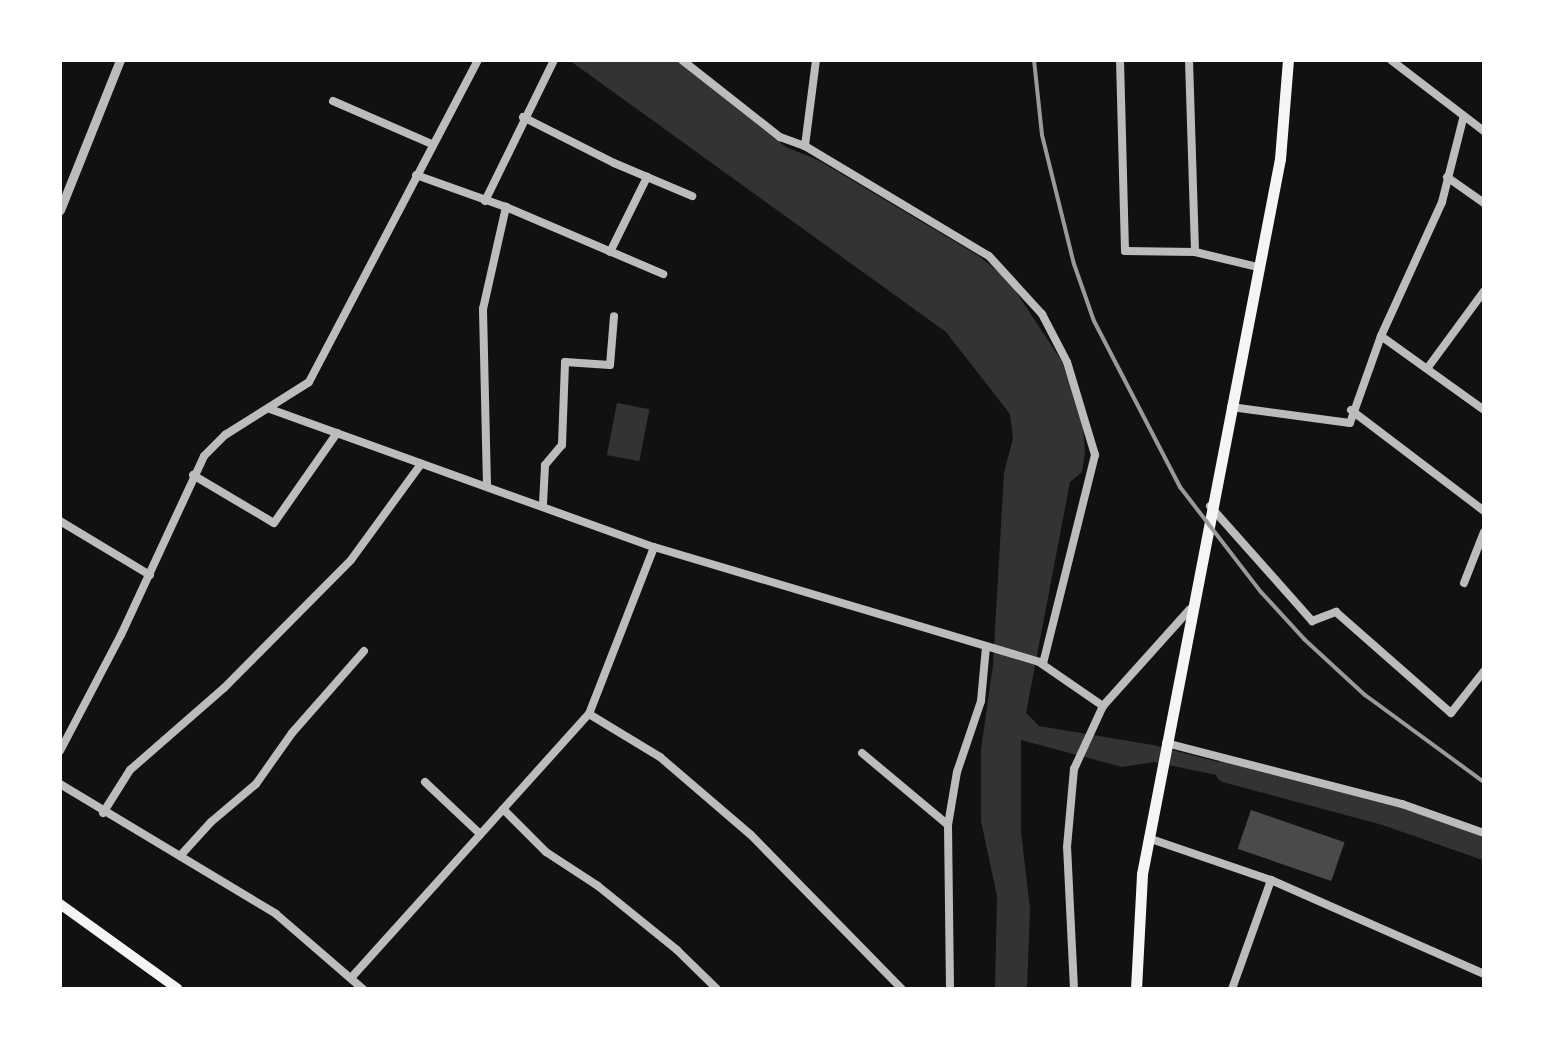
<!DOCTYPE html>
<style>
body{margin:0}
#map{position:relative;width:1544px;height:1049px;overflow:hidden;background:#111;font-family:"Open Sans",sans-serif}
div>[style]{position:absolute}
.water>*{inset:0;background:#333;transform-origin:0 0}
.river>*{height:25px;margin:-12.5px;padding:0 12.5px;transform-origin:12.5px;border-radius:12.5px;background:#333}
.building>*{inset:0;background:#4a4a4a;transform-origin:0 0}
.minor>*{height:8px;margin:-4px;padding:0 4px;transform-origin:4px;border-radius:4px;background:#bcbcbc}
.tertiary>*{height:9px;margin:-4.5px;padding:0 4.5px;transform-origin:4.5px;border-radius:4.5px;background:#bcbcbc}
.secondary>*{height:10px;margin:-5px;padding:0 5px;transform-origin:5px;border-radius:5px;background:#f5f5f5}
.trunk>*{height:11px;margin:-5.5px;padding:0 5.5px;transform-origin:5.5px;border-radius:5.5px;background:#f5f5f5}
.rail>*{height:4px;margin:-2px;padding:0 2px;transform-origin:2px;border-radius:2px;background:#9a9a9a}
span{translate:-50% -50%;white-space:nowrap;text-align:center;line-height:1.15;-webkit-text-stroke:8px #fff;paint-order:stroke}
.frame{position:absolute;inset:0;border:62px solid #fff;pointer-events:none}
</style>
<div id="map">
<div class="water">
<i style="clip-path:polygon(569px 60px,676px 60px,786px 147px,818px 160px,979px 256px,1009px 281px,1061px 360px,1082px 413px,1085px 453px,1082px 472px,1070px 482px,1026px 713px,1039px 726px,1153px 745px,1257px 772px,1254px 784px,1248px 786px,1231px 778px,1154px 762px,1122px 767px,1021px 740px,1021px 831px,1030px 909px,1027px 989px,995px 989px,997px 896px,981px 821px,981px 749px,993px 665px,1004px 473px,1013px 438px,1010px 414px,946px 332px)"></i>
<i style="left:617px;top:403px;width:33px;height:53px;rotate:11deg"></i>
</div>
<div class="river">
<i style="left:1227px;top:770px;width:163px;rotate:15deg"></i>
<i style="left:1384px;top:812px;width:106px;rotate:19.3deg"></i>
</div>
<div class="building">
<i style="left:1251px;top:810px;width:99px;height:41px;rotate:19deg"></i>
</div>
<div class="minor">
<i style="left:682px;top:60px;width:125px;rotate:38.2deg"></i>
<i style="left:780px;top:137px;width:27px;rotate:20deg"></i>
<i style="left:816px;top:60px;width:87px;rotate:97.3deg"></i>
<i style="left:805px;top:146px;width:214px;rotate:30.9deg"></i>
<i style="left:989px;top:256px;width:79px;rotate:47.6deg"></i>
<i style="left:1042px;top:314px;width:54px;rotate:62.5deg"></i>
<i style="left:1067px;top:362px;width:97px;rotate:73.2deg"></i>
<i style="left:1095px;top:455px;width:215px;rotate:104deg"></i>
<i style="left:1120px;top:60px;width:191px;rotate:88.5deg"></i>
<i style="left:1125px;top:251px;width:70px;rotate:0.8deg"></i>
<i style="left:1195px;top:252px;width:65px;rotate:13.4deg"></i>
<i style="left:1189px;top:60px;width:192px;rotate:88.2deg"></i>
<i style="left:1391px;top:60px;width:117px;rotate:37.4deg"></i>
<i style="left:333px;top:101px;width:108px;rotate:23.5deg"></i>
<i style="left:523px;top:117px;width:102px;rotate:26.8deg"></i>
<i style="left:614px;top:163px;width:85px;rotate:22.9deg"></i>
<i style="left:416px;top:175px;width:96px;rotate:19.6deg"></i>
<i style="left:506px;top:207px;width:171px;rotate:23.1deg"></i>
<i style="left:1447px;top:177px;width:45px;rotate:35.1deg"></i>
<i style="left:485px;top:201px;width:157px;rotate:-63.9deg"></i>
<i style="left:610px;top:252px;width:84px;rotate:-63.7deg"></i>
<i style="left:1381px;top:336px;width:127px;rotate:35.7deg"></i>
<i style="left:1429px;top:366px;width:93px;rotate:-53.7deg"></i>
<i style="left:1231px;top:407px;width:120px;rotate:7.7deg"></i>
<i style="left:1350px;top:423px;width:92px;rotate:-70.4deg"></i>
<i style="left:1381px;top:336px;width:147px;rotate:-65.5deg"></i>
<i style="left:1442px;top:202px;width:86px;rotate:-75.8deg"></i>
<i style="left:270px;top:409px;width:408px;rotate:19.8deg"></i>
<i style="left:654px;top:547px;width:402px;rotate:16.6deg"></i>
<i style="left:1039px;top:662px;width:78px;rotate:34.5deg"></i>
<i style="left:1351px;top:410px;width:167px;rotate:37.2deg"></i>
<i style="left:193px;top:475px;width:94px;rotate:30.7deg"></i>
<i style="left:274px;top:523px;width:110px;rotate:-55deg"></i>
<i style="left:487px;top:486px;width:177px;rotate:-91.3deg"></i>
<i style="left:483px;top:309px;width:105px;rotate:-77.3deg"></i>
<i style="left:543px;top:504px;width:39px;rotate:-87deg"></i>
<i style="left:545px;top:465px;width:26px;rotate:-50deg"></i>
<i style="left:562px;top:445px;width:83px;rotate:-87.9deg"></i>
<i style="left:565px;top:362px;width:45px;rotate:3.8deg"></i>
<i style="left:610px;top:365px;width:49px;rotate:-85.3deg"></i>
<i style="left:1210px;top:506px;width:154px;rotate:48.4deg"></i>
<i style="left:1312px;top:621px;width:26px;rotate:-21deg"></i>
<i style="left:1336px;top:612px;width:153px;rotate:41.3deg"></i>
<i style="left:1451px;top:713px;width:53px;rotate:-51.8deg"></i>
<i style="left:60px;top:521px;width:105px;rotate:31deg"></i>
<i style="left:1464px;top:583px;width:55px;rotate:-68.6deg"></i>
<i style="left:589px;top:714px;width:83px;rotate:31.2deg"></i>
<i style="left:660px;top:757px;width:120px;rotate:40.6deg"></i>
<i style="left:751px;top:835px;width:216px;rotate:45.6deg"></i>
<i style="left:1166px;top:743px;width:244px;rotate:14.5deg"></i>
<i style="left:1402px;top:804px;width:87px;rotate:19.5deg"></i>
<i style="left:60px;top:751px;width:131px;rotate:-62.3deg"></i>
<i style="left:121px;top:635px;width:197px;rotate:-65.1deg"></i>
<i style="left:204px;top:456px;width:30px;rotate:-45deg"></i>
<i style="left:225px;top:435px;width:99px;rotate:-32.2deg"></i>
<i style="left:309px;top:382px;width:364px;rotate:-62.3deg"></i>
<i style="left:862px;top:753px;width:112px;rotate:39.9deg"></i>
<i style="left:425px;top:782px;width:76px;rotate:43.4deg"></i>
<i style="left:60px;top:784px;width:252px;rotate:31deg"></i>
<i style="left:276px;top:914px;width:115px;rotate:40.8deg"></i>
<i style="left:503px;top:809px;width:61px;rotate:45deg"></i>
<i style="left:546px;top:852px;width:62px;rotate:33.2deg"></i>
<i style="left:598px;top:886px;width:102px;rotate:39deg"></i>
<i style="left:677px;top:950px;width:56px;rotate:44.3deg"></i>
<i style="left:103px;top:813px;width:51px;rotate:-57.9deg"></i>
<i style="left:130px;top:770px;width:125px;rotate:-41.1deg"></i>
<i style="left:224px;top:688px;width:180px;rotate:-45.2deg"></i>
<i style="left:351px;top:560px;width:119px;rotate:-53.9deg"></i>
<i style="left:1148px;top:838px;width:130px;rotate:18.9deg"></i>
<i style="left:1271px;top:880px;width:233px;rotate:23.8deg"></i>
<i style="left:180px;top:856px;width:46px;rotate:-47.6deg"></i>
<i style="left:211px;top:822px;width:59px;rotate:-40.2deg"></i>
<i style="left:256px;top:784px;width:62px;rotate:-54.8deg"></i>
<i style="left:292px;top:733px;width:109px;rotate:-48.7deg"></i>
<i style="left:351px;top:978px;width:355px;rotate:-48deg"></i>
<i style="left:589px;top:714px;width:179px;rotate:-68.7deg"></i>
<i style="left:950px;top:989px;width:164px;rotate:-90.7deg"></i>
<i style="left:948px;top:825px;width:54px;rotate:-80.4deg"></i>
<i style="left:957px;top:772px;width:75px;rotate:-71.3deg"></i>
<i style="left:981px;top:701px;width:54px;rotate:-84.7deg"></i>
<i style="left:1074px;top:989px;width:142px;rotate:-92.8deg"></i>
<i style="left:1067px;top:847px;width:78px;rotate:-84.9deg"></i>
<i style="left:1074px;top:769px;width:69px;rotate:-65.3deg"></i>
<i style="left:1103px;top:706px;width:130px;rotate:-48.1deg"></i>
<i style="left:1232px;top:989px;width:116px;rotate:-70.3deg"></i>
</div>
<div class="tertiary">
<i style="left:60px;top:210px;width:162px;rotate:-68.2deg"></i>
</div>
<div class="secondary">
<i style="left:60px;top:904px;width:145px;rotate:35.8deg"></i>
</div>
<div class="trunk">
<i style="left:1136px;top:989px;width:115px;rotate:-87deg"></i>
<i style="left:1142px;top:874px;width:728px;rotate:-79.08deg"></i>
<i style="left:1280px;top:159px;width:99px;rotate:-85.4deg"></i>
</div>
<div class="rail">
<i style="left:1034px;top:60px;width:75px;rotate:83.9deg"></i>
<i style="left:1042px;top:135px;width:133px;rotate:76.1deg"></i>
<i style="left:1074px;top:264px;width:60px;rotate:70.7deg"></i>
<i style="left:1094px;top:321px;width:187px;rotate:62.6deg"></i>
<i style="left:1180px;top:487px;width:133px;rotate:52.4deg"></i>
<i style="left:1261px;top:592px;width:64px;rotate:47.5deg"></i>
<i style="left:1304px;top:639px;width:83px;rotate:42.6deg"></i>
<i style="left:1365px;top:695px;width:147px;rotate:36.2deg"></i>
</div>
<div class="frame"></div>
</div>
